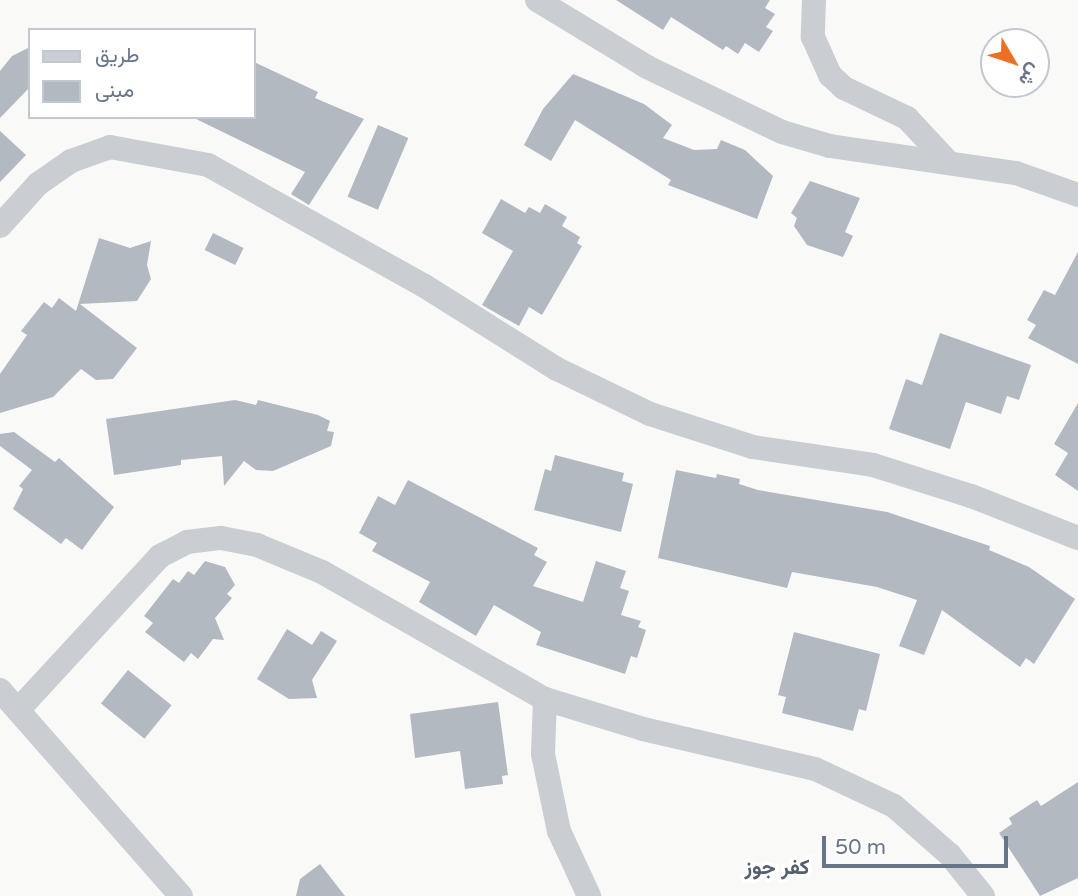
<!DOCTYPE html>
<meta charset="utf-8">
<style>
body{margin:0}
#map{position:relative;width:1078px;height:896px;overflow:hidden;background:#f9faf7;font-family:"Varela Round",Vazirmatn,sans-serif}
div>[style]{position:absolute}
.building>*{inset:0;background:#b2b9c1;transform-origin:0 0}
.street>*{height:24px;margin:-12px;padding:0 12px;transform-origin:12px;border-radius:12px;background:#cacdd1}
span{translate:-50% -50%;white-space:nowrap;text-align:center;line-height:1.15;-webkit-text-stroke:7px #fff;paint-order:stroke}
.quarter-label{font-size:21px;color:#55606f;font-weight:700}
.legend{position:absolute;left:28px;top:28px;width:228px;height:91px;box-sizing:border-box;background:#fff;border:2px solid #c2c8d1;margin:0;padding:9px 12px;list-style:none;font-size:21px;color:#67758b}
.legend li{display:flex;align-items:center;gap:14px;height:35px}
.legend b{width:35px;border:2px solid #c2c8d1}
.north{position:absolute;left:980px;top:28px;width:70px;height:70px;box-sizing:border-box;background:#fff;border:2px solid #c2c8d1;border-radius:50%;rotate:129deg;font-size:19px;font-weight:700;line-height:28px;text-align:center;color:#67758b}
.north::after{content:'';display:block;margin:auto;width:24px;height:32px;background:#f06e21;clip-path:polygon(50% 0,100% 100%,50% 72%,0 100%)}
.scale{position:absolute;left:822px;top:836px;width:186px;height:32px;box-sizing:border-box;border:4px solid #67758b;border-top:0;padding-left:9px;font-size:21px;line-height:24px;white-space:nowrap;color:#67758b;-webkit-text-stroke:5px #fff;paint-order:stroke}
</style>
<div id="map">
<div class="building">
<i style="clip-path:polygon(616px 0,770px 0,765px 8px,775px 14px,766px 27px,773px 31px,759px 52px,745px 43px,738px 54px,726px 46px,723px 50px,671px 17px,663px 30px)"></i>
<i style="clip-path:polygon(30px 47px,30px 87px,0 118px,0 71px,12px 56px)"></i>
<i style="clip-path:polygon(254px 62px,318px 92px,315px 98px,364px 119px,309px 205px,291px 194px,305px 172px,192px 117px,254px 117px)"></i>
<i style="clip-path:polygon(573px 74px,644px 104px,672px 125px,663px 138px,694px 150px,717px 149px,721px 140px,745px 150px,773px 176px,757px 219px,668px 185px,671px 180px,575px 120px,551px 161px,524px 145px,543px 109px)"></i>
<i style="left:378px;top:125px;width:33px;height:78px;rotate:23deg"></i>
<i style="clip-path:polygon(0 131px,26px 155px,0 182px)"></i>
<i style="clip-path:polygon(810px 181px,860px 198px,845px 232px,853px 236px,843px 257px,807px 245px,794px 226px,797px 218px,791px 213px)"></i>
<i style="clip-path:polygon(501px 199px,525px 213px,529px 207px,540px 213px,545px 204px,567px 217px,562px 226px,580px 237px,577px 243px,582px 246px,542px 315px,529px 307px,519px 326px,482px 305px,513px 251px,482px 233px)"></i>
<i style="left:213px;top:233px;width:34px;height:19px;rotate:26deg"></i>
<i style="clip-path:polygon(99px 238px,130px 248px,151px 241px,147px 265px,151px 279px,137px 301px,80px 304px,137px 348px,113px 379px,96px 380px,81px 369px,53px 397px,0 413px,0 374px,27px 335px,21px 331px,44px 302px,52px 308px,59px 298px,76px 311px)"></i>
<i style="clip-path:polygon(1078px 252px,1078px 364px,1028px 338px,1036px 325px,1027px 320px,1044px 290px,1055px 295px)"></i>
<i style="clip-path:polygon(940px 333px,1031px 365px,1019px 400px,1007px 396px,1001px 414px,966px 402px,950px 449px,889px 429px,906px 379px,922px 385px)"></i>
<i style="clip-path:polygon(235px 400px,256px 405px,258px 400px,318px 415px,330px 421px,327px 431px,334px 432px,331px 446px,273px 471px,256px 470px,244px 461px,224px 486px,222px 456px,181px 460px,181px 465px,114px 475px,106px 419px)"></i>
<i style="clip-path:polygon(1078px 403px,1078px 491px,1055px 475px,1068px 453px,1054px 444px)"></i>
<i style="clip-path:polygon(14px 432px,55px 462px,59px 458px,114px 507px,82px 550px,66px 538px,61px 544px,13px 509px,23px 489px,19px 486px,32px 470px,0 446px,0 434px)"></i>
<i style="clip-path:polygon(555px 455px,624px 473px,622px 481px,633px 484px,621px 532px,534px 510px,545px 469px,551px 471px)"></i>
<i style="clip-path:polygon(676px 470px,716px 478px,717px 474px,740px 479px,739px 484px,758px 490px,887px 512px,990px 546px,989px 550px,1029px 567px,1075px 599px,1034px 664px,1026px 658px,1020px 667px,942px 610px,924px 655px,899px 646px,917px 600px,877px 587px,792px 572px,787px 588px,658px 558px)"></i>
<i style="clip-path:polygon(408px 480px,538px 548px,534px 555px,547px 562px,533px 586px,583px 602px,596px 561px,626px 571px,620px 588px,629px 591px,621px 615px,641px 621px,638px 627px,646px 630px,637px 658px,631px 656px,625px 674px,536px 645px,541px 632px,494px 605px,476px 636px,419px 602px,430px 582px,372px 551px,377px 543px,359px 533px,378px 496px,395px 505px)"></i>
<i style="clip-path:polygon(205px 561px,225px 567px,235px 585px,227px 594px,232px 598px,215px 618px,224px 640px,213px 639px,198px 659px,191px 653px,184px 662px,145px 632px,153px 623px,144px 616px,173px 579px,179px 583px,188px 571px,194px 575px)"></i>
<i style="clip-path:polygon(287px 629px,312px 645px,321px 631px,337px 641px,312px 680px,317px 698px,289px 699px,257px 679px)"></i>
<i style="clip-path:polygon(794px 632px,880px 654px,866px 711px,859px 709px,853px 731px,782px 713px,786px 697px,778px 695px)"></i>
<i style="left:128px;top:670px;width:56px;height:43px;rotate:39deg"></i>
<i style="clip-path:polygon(498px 702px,508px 775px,502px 776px,503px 784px,465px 789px,460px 751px,415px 758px,410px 714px)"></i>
<i style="clip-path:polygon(1078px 782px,1078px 878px,1040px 896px,999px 833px,1012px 824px,1009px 818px,1037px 800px,1041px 806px)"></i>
<i style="clip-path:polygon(320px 864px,345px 896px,296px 896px,300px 879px)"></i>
</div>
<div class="street">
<i style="left:537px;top:0;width:129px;rotate:31.3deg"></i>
<i style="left:647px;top:67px;width:150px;rotate:25.7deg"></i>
<i style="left:782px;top:132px;width:50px;rotate:16.3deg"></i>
<i style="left:830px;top:146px;width:188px;rotate:8.3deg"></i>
<i style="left:1016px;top:173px;width:66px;rotate:19.5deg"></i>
<i style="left:814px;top:0;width:37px;rotate:92deg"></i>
<i style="left:813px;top:37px;width:42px;rotate:65.9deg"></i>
<i style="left:830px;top:75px;width:19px;rotate:43deg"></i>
<i style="left:844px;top:88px;width:70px;rotate:25.5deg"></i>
<i style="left:907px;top:118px;width:57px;rotate:47.1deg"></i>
<i style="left:0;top:226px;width:57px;rotate:-47.9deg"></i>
<i style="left:38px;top:184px;width:40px;rotate:-34.9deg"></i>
<i style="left:71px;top:161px;width:41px;rotate:-19.7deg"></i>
<i style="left:110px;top:147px;width:100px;rotate:10.4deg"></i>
<i style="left:208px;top:165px;width:246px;rotate:29.2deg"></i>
<i style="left:423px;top:285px;width:158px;rotate:32.1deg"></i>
<i style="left:557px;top:369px;width:103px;rotate:25.8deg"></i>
<i style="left:650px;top:414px;width:108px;rotate:17.8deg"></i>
<i style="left:753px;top:447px;width:121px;rotate:8.5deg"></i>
<i style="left:873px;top:465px;width:103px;rotate:17.6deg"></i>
<i style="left:971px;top:496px;width:115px;rotate:21.4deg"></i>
<i style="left:0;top:690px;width:274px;rotate:48.7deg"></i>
<i style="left:545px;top:699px;width:55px;rotate:92.1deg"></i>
<i style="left:543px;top:754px;width:79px;rotate:78.3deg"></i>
<i style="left:559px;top:831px;width:72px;rotate:65.2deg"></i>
<i style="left:18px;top:710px;width:209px;rotate:-47.3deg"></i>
<i style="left:160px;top:556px;width:30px;rotate:-27deg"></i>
<i style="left:187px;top:542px;width:34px;rotate:-7deg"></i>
<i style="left:221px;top:538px;width:37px;rotate:11deg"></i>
<i style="left:257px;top:545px;width:70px;rotate:22.6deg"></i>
<i style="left:322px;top:572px;width:257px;rotate:29.7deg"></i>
<i style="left:545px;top:699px;width:102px;rotate:17deg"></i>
<i style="left:643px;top:729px;width:177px;rotate:13.1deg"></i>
<i style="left:815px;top:769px;width:87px;rotate:25.1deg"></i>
<i style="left:894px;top:806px;width:74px;rotate:41.2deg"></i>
<i style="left:950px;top:855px;width:53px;rotate:51.2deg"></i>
</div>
<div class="quarter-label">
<span style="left:777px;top:868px">كفر جوز</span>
</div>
<ul class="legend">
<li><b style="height:9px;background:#cacdd1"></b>طريق</li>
<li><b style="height:19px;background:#b2b9c1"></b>مبنى</li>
</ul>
<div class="north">ش</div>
<div class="scale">50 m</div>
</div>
